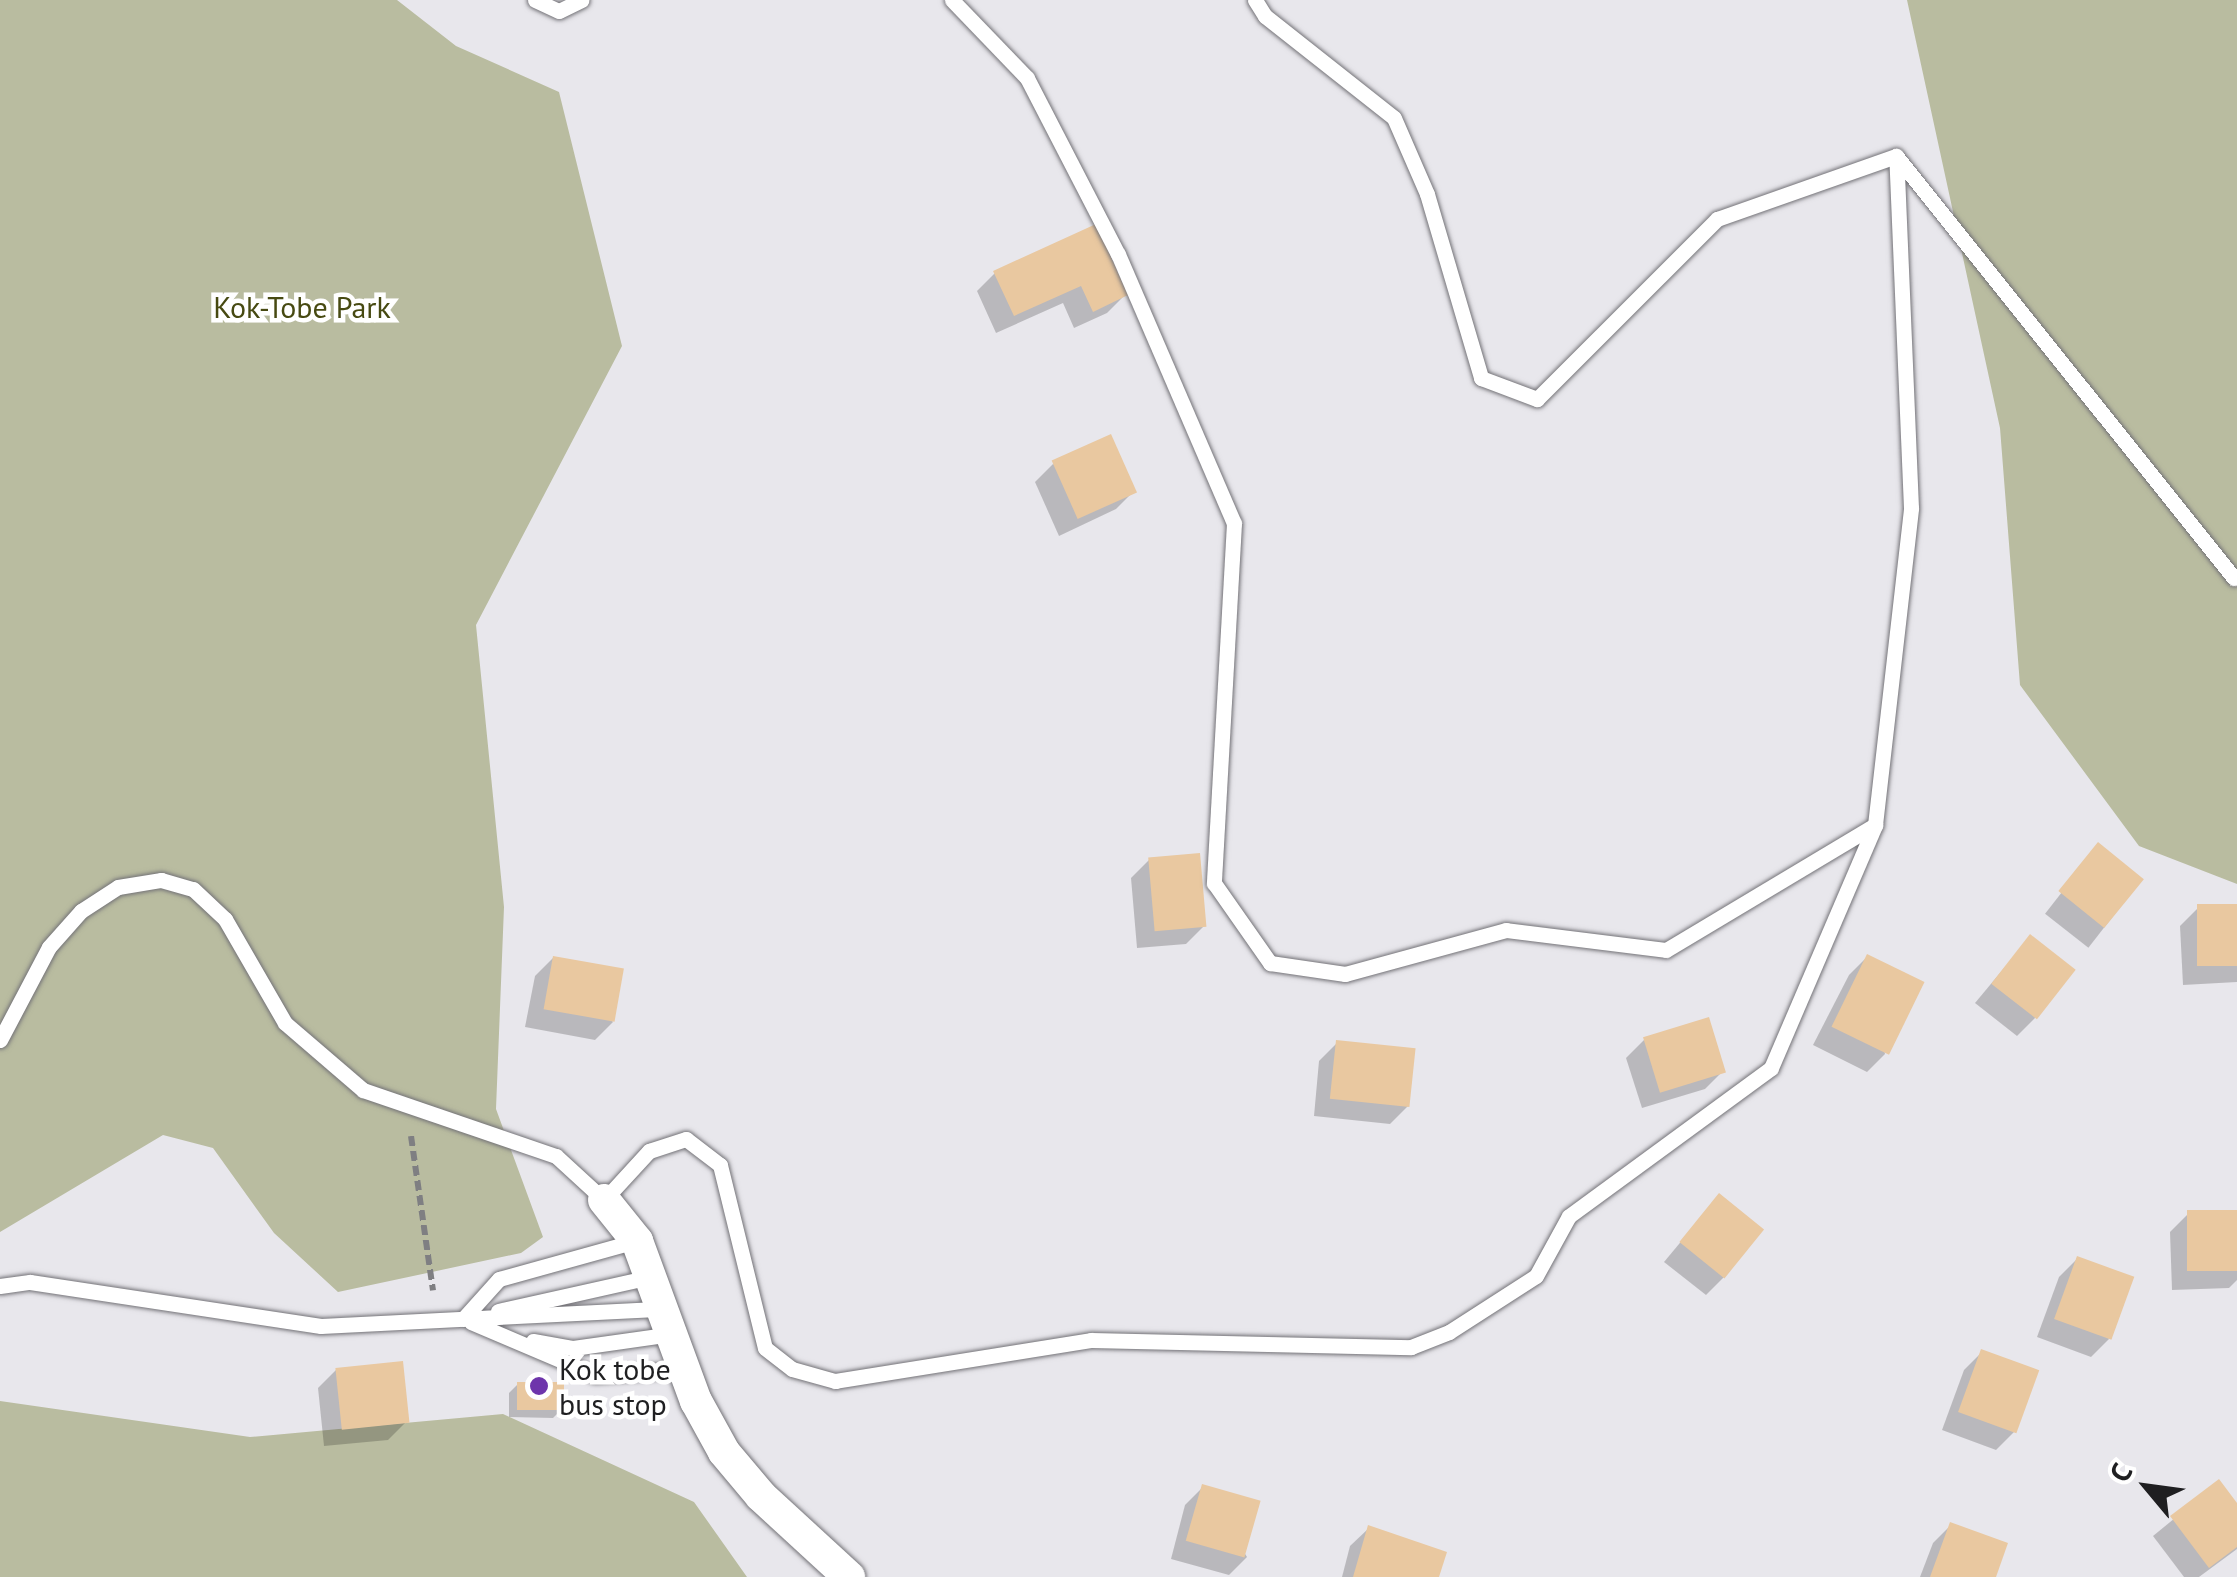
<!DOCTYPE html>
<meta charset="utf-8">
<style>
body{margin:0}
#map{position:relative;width:2237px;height:1577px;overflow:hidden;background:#e8e7ec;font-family:"PT Sans",sans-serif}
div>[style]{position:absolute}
.green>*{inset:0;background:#b9bca0}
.shadow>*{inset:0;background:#0003;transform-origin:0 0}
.building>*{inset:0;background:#e9c8a0;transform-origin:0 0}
.path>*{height:6px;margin-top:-3px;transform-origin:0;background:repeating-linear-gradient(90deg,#7f7f82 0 10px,transparent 0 15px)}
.roads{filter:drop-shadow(0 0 2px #737277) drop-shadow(0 0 2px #737277)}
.lane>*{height:15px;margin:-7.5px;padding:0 7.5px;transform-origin:7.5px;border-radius:7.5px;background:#fff}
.street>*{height:32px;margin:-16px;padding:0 16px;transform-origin:16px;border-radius:16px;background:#fff}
.dots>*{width:28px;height:28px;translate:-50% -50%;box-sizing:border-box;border:5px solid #fff;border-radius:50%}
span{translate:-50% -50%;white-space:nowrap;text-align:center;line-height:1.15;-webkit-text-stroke:9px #fff;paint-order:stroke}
.park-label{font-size:30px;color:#474a12}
.poi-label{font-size:30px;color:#1f1f21}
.left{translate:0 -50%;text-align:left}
.north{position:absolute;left:2097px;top:1437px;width:100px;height:100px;-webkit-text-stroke:8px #fff;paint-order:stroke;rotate:299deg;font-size:28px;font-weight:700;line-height:40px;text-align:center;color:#1f1f21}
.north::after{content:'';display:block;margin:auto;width:35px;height:45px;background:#1f1f21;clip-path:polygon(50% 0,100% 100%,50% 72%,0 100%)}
</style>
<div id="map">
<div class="green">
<i style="clip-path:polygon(0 0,397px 0,456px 46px,559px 92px,622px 346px,476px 625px,504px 907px,496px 1109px,543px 1237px,521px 1253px,338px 1292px,274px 1233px,213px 1148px,163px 1135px,0 1232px)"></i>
<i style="clip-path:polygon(1907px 0,2237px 0,2237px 884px,2139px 846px,2020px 685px,2000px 428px)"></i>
<i style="clip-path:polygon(0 1401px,250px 1437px,503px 1414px,694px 1502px,747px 1577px,0 1577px)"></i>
</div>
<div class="shadow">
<i style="clip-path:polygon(1094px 228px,1125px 295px,1107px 313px,1074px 328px,1063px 303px,996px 333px,977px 291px,995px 273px)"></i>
<i style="clip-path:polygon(1053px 464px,1134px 491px,1116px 509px,1059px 536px,1035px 482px)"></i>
<i style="left:2098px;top:846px;width:55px;height:86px;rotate:38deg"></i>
<i style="clip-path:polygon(1149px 860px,1204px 926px,1186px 944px,1137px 948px,1131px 878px)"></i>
<i style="clip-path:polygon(2237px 907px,2237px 982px,2183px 985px,2180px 926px,2198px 908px)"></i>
<i style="clip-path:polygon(2030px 937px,2035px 1018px,2017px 1036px,1975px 1003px)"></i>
<i style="clip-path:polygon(1867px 957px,1885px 1054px,1867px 1072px,1813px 1045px,1849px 975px)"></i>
<i style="clip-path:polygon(553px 958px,613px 1022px,595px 1040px,525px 1027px,535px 976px)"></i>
<i style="clip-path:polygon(1644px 1040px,1723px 1071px,1705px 1089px,1642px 1108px,1626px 1058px)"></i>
<i style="clip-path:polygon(1337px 1043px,1408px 1106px,1390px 1124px,1314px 1116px,1319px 1061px)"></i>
<i style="clip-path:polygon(1719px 1196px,1724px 1277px,1706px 1295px,1664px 1262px)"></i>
<i style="clip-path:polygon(2237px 1212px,2237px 1280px,2229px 1288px,2172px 1290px,2170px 1232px,2188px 1214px)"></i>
<i style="clip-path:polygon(2077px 1259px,2109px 1339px,2091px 1357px,2037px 1337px,2059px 1277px)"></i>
<i style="clip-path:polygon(1982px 1352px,2014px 1432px,1996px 1450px,1942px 1430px,1964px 1370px)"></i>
<i style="clip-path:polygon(336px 1370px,406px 1422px,388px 1440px,324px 1446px,318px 1388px)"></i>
<i style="clip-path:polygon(518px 1384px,562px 1409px,553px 1418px,509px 1417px,509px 1393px)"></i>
<i style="clip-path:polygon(2219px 1482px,2237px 1507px,2237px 1549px,2199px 1577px,2184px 1577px,2153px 1536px)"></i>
<i style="clip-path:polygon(1203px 1487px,1247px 1557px,1229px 1575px,1171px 1559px,1185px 1505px)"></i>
<i style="clip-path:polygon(1951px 1525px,1993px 1577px,1920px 1577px,1933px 1543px)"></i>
<i style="clip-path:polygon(1369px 1528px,1436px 1577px,1342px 1577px,1350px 1546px)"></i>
</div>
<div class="building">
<i style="clip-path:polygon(1096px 224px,1128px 295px,1093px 312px,1081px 286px,1014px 316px,993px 271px)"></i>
<i style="left:1111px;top:434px;width:64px;height:65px;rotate:66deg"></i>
<i style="left:2098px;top:842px;width:59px;height:63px;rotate:39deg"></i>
<i style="left:1200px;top:853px;width:74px;height:52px;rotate:85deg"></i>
<i style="left:2237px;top:904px;width:62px;height:40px;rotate:90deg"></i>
<i style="left:2030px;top:934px;width:58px;height:63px;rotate:38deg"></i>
<i style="left:1867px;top:954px;width:64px;height:81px;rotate:26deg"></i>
<i style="left:553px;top:956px;width:72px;height:54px;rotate:10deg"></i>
<i style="left:1709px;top:1017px;width:58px;height:69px;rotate:73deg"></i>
<i style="left:1336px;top:1040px;width:80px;height:59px;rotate:6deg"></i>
<i style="left:1719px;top:1193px;width:58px;height:63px;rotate:39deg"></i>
<i style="left:2237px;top:1210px;width:61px;height:50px;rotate:90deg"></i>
<i style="left:2077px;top:1256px;width:61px;height:67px;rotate:20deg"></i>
<i style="left:1981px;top:1349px;width:62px;height:67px;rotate:20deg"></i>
<i style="left:403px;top:1361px;width:62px;height:68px;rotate:84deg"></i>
<i style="left:517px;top:1382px;width:47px;height:28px"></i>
<i style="clip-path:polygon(2219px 1479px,2237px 1503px,2237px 1547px,2209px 1568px,2170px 1516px)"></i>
<i style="left:1202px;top:1484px;width:61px;height:59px;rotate:16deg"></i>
<i style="clip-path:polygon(1950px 1522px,2008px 1543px,1996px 1577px,1930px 1577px)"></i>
<i style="clip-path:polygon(1368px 1525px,1447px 1552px,1439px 1577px,1353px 1577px)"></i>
</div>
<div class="path">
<i style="left:411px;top:1136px;width:156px;rotate:81.9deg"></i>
</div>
<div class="roads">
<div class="lane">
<i style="left:535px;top:0;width:26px;rotate:25deg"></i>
<i style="left:559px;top:11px;width:25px;rotate:-26deg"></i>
<i style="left:952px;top:0;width:108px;rotate:46.1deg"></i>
<i style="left:1027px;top:78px;width:198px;rotate:62.7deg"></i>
<i style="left:1118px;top:254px;width:293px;rotate:66.7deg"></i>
<i style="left:1234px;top:523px;width:361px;rotate:93.2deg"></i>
<i style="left:1214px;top:883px;width:98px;rotate:55deg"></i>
<i style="left:1270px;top:963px;width:76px;rotate:8.3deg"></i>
<i style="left:1345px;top:974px;width:167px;rotate:-15.3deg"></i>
<i style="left:1506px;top:930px;width:161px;rotate:7.1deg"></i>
<i style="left:1666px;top:950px;width:244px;rotate:-30.9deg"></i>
<i style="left:1255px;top:0;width:19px;rotate:58deg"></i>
<i style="left:1265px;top:16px;width:164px;rotate:38.3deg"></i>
<i style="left:1394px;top:118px;width:83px;rotate:66.5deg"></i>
<i style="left:1427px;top:194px;width:192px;rotate:73.6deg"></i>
<i style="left:1481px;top:378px;width:60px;rotate:20.6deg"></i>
<i style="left:1537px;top:399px;width:255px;rotate:-45deg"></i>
<i style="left:1717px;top:219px;width:190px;rotate:-19.4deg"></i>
<i style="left:1896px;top:156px;width:541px;rotate:51.31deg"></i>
<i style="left:0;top:1040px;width:105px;rotate:-62.2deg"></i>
<i style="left:49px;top:947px;width:48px;rotate:-48.4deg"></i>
<i style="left:81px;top:911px;width:44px;rotate:-33deg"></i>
<i style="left:118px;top:887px;width:44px;rotate:-9.2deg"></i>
<i style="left:161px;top:880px;width:33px;rotate:16deg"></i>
<i style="left:193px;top:889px;width:44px;rotate:43.2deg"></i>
<i style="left:225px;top:919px;width:120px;rotate:60deg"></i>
<i style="left:285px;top:1023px;width:103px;rotate:40.7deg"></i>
<i style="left:363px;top:1090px;width:204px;rotate:18.9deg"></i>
<i style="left:556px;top:1156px;width:65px;rotate:42.5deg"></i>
<i style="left:604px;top:1200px;width:67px;rotate:-47.4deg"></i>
<i style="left:649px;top:1151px;width:39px;rotate:-18deg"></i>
<i style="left:686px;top:1139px;width:43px;rotate:37.4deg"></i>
<i style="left:720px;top:1165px;width:188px;rotate:76.2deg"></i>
<i style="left:765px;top:1348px;width:34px;rotate:38deg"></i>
<i style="left:792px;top:1369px;width:45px;rotate:15.6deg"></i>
<i style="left:835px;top:1381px;width:259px;rotate:-9.1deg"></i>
<i style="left:1091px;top:1340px;width:320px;rotate:1.3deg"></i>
<i style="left:1411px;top:1347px;width:41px;rotate:-21.5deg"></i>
<i style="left:1449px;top:1332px;width:103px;rotate:-32.8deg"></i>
<i style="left:1536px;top:1276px;width:68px;rotate:-61.2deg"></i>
<i style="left:1569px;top:1216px;width:250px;rotate:-36.2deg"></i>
<i style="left:1771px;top:1068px;width:264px;rotate:-66.8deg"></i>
<i style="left:1875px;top:825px;width:319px;rotate:-83.5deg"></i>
<i style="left:1911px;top:508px;width:352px;rotate:-92.4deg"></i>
<i style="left:0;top:1286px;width:30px;rotate:-8deg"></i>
<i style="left:30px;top:1282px;width:294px;rotate:8.6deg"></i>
<i style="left:321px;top:1326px;width:341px;rotate:-2.9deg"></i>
<i style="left:498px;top:1311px;width:156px;rotate:-12.6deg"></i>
<i style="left:463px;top:1319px;width:54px;rotate:-48deg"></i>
<i style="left:499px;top:1279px;width:142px;rotate:-15.5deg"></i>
<i style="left:471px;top:1322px;width:135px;rotate:23.1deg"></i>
<i style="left:595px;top:1375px;width:89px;rotate:-3.9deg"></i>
<i style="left:533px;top:1341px;width:41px;rotate:9.9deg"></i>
<i style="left:573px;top:1348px;width:99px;rotate:-8.1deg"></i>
</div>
<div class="street">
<i style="left:604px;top:1200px;width:53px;rotate:51.2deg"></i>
<i style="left:637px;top:1241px;width:171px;rotate:69.8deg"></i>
<i style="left:696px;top:1401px;width:58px;rotate:61.2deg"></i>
<i style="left:724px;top:1452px;width:57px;rotate:49.9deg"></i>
<i style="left:761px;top:1496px;width:120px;rotate:42.6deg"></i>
</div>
</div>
<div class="dots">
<i style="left:539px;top:1386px;background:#6e35ab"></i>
</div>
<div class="park-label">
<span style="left:302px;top:307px">Kok-Tobe Park</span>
</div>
<div class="poi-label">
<span class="left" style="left:559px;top:1386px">Kok tobe<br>bus stop</span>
</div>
<div class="north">С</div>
</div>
